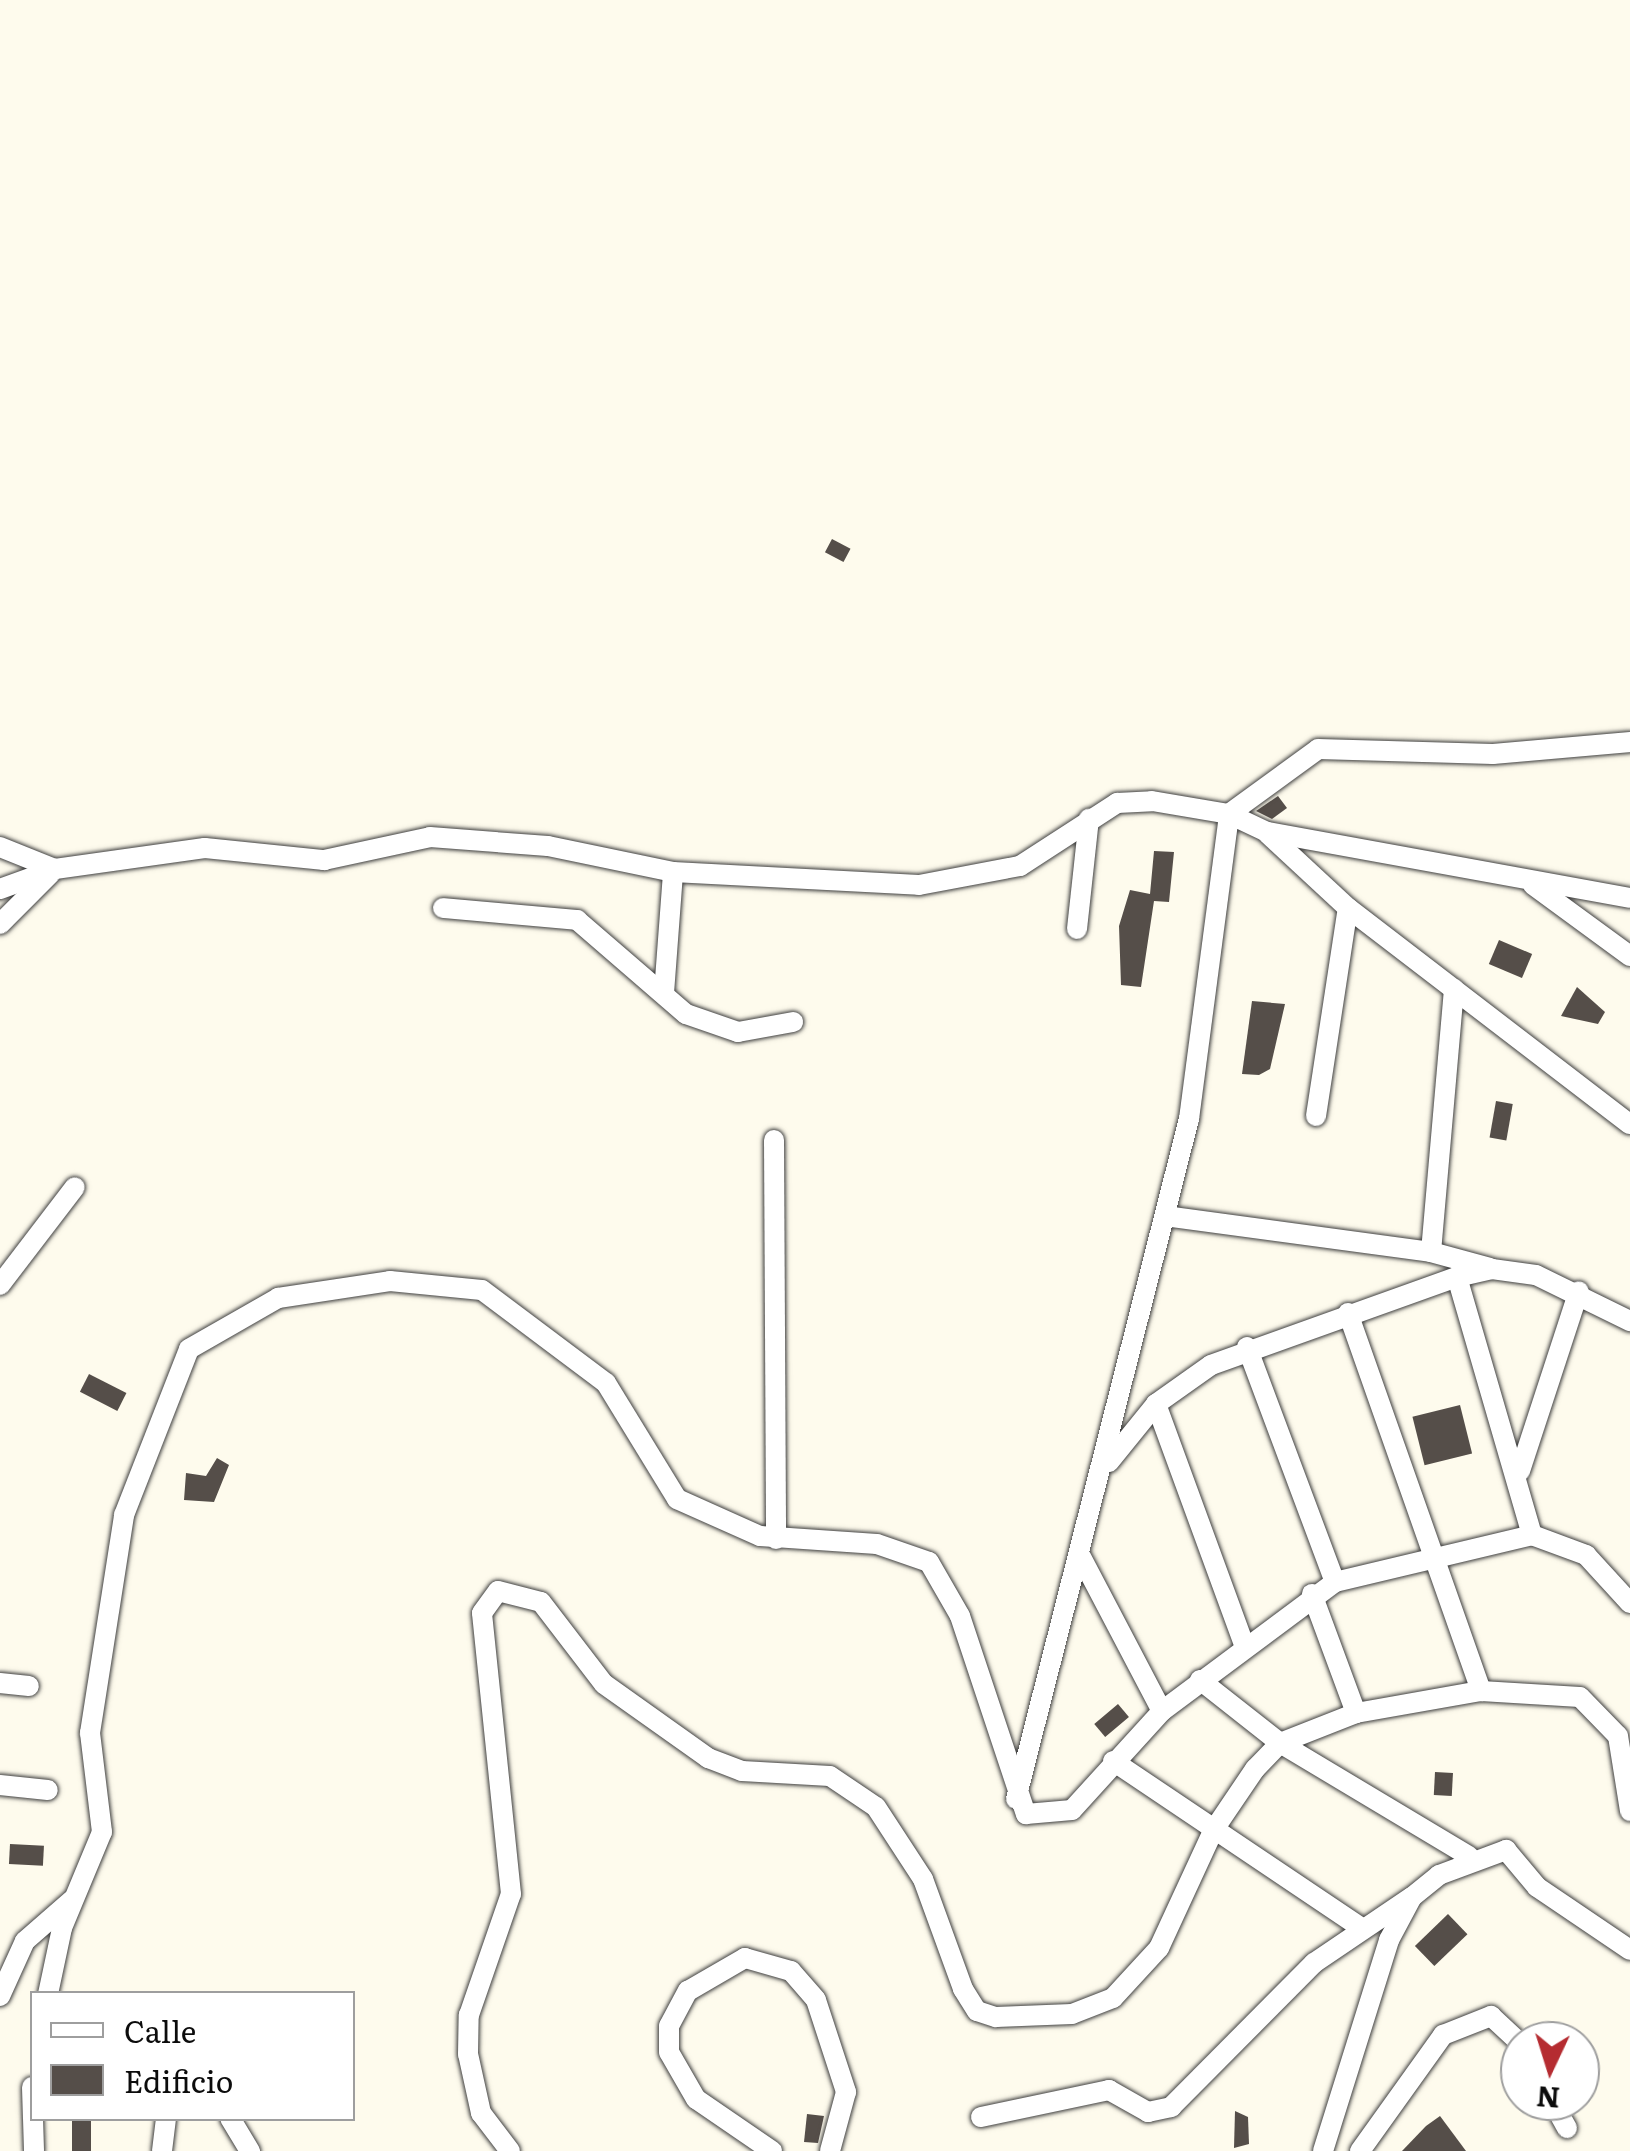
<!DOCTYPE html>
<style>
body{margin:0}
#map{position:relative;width:1630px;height:2151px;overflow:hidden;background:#fefbed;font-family:Literata,serif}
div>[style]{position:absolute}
.building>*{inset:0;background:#554e49;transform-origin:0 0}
.roads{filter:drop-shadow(0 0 2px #3f3f3f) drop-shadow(0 0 2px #3f3f3f)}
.street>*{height:20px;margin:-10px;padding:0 10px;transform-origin:10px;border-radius:10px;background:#fff}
span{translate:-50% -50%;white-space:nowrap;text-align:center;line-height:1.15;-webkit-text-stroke:10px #fff;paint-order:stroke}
.legend{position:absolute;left:30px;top:1991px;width:325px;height:130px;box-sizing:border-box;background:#fff;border:2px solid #9e9e9e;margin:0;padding:12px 18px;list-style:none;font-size:30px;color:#0c0c0c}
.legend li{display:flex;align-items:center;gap:20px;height:50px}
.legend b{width:50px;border:2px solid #9e9e9e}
.north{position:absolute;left:1500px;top:2021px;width:100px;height:100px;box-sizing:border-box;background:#fff;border:2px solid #9e9e9e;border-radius:50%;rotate:184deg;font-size:28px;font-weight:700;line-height:40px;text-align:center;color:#0c0c0c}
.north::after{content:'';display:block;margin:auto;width:35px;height:45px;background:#b52c31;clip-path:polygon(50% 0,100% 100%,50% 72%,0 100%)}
</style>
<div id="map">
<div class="building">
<i style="left:832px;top:539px;width:21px;height:15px;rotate:28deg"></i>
<i style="clip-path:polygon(1278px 796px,1287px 808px,1272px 819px,1256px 811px)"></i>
<i style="clip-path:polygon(1154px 851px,1174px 852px,1169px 902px,1154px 901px,1141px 987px,1121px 985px,1119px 926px,1130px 890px,1150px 894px)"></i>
<i style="left:1499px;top:940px;width:36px;height:26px;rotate:23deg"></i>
<i style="clip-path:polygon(1577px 987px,1605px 1012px,1598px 1024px,1561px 1016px)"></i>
<i style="clip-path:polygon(1252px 1001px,1285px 1004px,1270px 1069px,1259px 1075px,1242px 1074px)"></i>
<i style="left:1496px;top:1101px;width:17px;height:37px;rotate:10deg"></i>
<i style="left:89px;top:1374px;width:42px;height:20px;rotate:27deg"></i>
<i style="left:1460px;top:1405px;width:50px;height:49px;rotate:76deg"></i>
<i style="clip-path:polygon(217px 1458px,229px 1465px,214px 1502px,184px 1500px,186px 1473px,206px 1476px)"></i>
<i style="left:1118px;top:1704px;width:17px;height:31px;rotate:50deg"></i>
<i style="left:1435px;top:1772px;width:18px;height:23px;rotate:3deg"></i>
<i style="left:10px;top:1844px;width:34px;height:20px;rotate:3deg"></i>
<i style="left:1448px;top:1914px;width:28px;height:46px;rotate:46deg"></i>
<i style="clip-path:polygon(1235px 2111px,1248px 2117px,1249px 2144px,1234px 2148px)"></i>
<i style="clip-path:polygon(807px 2114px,824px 2116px,818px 2143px,804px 2142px)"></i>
<i style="clip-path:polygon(1440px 2116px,1466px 2151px,1402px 2151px,1426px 2126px)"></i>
<i style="left:72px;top:2118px;width:19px;height:33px"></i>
</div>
<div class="roads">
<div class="street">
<i style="left:1268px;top:834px;width:109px;rotate:42.8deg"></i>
<i style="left:1348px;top:908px;width:355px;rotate:37.5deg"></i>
<i style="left:0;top:847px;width:59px;rotate:21.8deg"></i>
<i style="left:1533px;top:885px;width:120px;rotate:36.2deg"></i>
<i style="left:0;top:889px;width:59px;rotate:-20deg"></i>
<i style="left:55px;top:869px;width:151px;rotate:-8deg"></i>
<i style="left:205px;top:848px;width:120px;rotate:5.8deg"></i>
<i style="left:324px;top:860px;width:108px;rotate:-12.2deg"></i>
<i style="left:430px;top:837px;width:118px;rotate:4.4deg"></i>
<i style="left:548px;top:846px;width:128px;rotate:11.7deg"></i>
<i style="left:673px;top:872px;width:246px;rotate:3deg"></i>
<i style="left:919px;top:885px;width:103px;rotate:-10.7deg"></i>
<i style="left:1020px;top:866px;width:116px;rotate:-33deg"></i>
<i style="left:1117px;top:803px;width:35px;rotate:-3deg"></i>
<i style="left:1152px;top:801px;width:78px;rotate:9.6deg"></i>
<i style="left:1229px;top:814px;width:42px;rotate:25.3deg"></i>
<i style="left:1267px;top:832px;width:369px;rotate:10.3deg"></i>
<i style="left:443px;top:908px;width:135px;rotate:5.1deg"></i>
<i style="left:577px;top:920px;width:144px;rotate:40.8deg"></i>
<i style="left:686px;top:1014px;width:55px;rotate:19.1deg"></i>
<i style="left:738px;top:1032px;width:56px;rotate:-10.3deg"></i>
<i style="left:0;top:924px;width:71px;rotate:-45deg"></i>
<i style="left:1077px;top:929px;width:111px;rotate:-83.8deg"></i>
<i style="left:664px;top:993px;width:121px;rotate:-85.7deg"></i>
<i style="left:1316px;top:1116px;width:210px;rotate:-81.3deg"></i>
<i style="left:774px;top:1140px;width:399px;rotate:89.7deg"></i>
<i style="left:1165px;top:1216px;width:268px;rotate:7.7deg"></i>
<i style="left:1431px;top:1252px;width:61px;rotate:15.2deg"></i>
<i style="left:1431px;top:1252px;width:264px;rotate:-85deg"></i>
<i style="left:1457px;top:1277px;width:269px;rotate:73.8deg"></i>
<i style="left:0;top:1285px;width:123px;rotate:-52.6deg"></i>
<i style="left:1348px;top:1313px;width:401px;rotate:70.6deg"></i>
<i style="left:1247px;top:1347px;width:251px;rotate:69.5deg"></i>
<i style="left:1156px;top:1404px;width:253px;rotate:69.9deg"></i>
<i style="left:1109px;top:1462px;width:75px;rotate:-51deg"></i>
<i style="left:1156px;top:1404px;width:67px;rotate:-35.3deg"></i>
<i style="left:1211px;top:1365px;width:261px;rotate:-19.7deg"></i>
<i style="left:1457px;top:1277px;width:36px;rotate:-13deg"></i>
<i style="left:1492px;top:1269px;width:44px;rotate:7.8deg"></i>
<i style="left:1536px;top:1275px;width:105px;rotate:26.1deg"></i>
<i style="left:1520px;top:1471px;width:189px;rotate:-71.9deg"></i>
<i style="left:1081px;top:1557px;width:174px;rotate:62.3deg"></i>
<i style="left:1312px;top:1594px;width:127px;rotate:69.7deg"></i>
<i style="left:1200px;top:1680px;width:102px;rotate:38.2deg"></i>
<i style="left:1280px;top:1743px;width:220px;rotate:30.9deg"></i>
<i style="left:0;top:1683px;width:29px;rotate:6deg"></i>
<i style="left:1113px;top:1761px;width:296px;rotate:33.9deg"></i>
<i style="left:0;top:1785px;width:48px;rotate:5.9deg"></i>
<i style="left:1016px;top:1799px;width:702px;rotate:-75.73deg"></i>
<i style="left:1189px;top:1119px;width:308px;rotate:-82.5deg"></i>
<i style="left:1229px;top:814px;width:110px;rotate:-36.1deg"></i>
<i style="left:1318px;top:749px;width:175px;rotate:1.6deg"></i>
<i style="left:1493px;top:754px;width:138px;rotate:-5deg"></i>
<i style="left:48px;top:1994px;width:67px;rotate:-78deg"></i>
<i style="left:62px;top:1928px;width:104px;rotate:-67.4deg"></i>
<i style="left:102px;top:1832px;width:100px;rotate:-96.9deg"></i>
<i style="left:90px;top:1733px;width:221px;rotate:-81.1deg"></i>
<i style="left:124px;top:1515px;width:178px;rotate:-68.6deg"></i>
<i style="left:189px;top:1349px;width:103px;rotate:-29.8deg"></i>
<i style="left:278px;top:1298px;width:113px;rotate:-8.6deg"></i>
<i style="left:390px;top:1281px;width:92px;rotate:5.6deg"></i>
<i style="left:482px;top:1290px;width:155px;rotate:36.9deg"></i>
<i style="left:606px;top:1383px;width:136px;rotate:58.5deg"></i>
<i style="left:677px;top:1499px;width:91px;rotate:24deg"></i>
<i style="left:760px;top:1536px;width:117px;rotate:3.9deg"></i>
<i style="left:877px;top:1544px;width:55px;rotate:19.1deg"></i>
<i style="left:929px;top:1562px;width:62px;rotate:60.1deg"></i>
<i style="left:960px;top:1616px;width:209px;rotate:71.6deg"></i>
<i style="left:1026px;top:1814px;width:46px;rotate:-5deg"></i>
<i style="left:1072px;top:1810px;width:134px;rotate:-47.7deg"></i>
<i style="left:1162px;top:1711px;width:216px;rotate:-36.7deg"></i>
<i style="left:1335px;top:1582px;width:203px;rotate:-13.4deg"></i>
<i style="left:1532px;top:1535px;width:58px;rotate:20.3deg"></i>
<i style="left:1586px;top:1555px;width:65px;rotate:47.5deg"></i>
<i style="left:0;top:1996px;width:60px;rotate:-65.6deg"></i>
<i style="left:25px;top:1941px;width:62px;rotate:-41.1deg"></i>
<i style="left:32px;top:2087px;width:64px;rotate:88.2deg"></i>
<i style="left:1552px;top:2101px;width:31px;rotate:61deg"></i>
<i style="left:981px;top:2117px;width:131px;rotate:-11.9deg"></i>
<i style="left:1109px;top:2090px;width:45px;rotate:29.4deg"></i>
<i style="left:1148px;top:2112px;width:24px;rotate:-12deg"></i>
<i style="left:1171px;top:2107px;width:203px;rotate:-45.2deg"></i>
<i style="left:1314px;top:1963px;width:116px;rotate:-34.1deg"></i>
<i style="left:230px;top:2118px;width:39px;rotate:59deg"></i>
<i style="left:162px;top:2151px;width:33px;rotate:-83deg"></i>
<i style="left:510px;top:2151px;width:48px;rotate:-127.3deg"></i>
<i style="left:481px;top:2113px;width:60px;rotate:-102.4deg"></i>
<i style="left:468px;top:2054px;width:39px;rotate:-89deg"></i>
<i style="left:469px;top:2015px;width:128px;rotate:-70.9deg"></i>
<i style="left:511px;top:1894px;width:282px;rotate:-95.9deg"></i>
<i style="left:482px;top:1613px;width:27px;rotate:-54deg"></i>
<i style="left:498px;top:1591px;width:44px;rotate:14.3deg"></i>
<i style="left:541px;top:1602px;width:103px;rotate:52.5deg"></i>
<i style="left:604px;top:1684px;width:128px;rotate:35.4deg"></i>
<i style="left:708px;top:1758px;width:36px;rotate:21deg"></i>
<i style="left:742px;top:1771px;width:88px;rotate:3.3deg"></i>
<i style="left:830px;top:1776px;width:55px;rotate:34deg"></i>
<i style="left:876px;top:1807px;width:86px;rotate:56.9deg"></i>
<i style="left:923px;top:1879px;width:117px;rotate:70deg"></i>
<i style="left:963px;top:1989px;width:26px;rotate:58deg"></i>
<i style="left:977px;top:2011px;width:20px;rotate:18deg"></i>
<i style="left:996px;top:2017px;width:76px;rotate:-2.3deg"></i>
<i style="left:1072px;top:2014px;width:44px;rotate:-21.3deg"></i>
<i style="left:1113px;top:1998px;width:68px;rotate:-47.4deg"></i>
<i style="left:1159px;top:1948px;width:129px;rotate:-65.2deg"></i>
<i style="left:1213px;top:1831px;width:75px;rotate:-55.9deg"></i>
<i style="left:1255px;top:1769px;width:36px;rotate:-46deg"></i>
<i style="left:1280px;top:1743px;width:82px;rotate:-21.5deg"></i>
<i style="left:1356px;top:1713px;width:127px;rotate:-10deg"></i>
<i style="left:1481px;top:1691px;width:99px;rotate:3.5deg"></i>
<i style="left:1580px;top:1697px;width:54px;rotate:45.7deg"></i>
<i style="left:1618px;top:1736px;width:76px;rotate:80.9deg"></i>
<i style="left:772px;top:2151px;width:92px;rotate:-145.6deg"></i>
<i style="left:696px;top:2099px;width:54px;rotate:-119.9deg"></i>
<i style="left:669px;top:2052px;width:26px;rotate:-90deg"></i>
<i style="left:669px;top:2026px;width:40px;rotate:-62deg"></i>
<i style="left:688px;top:1991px;width:66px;rotate:-30.1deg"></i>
<i style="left:745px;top:1958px;width:48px;rotate:15.8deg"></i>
<i style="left:791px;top:1971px;width:38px;rotate:49deg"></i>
<i style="left:816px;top:2000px;width:97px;rotate:71.9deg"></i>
<i style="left:846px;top:2092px;width:61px;rotate:105.2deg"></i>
<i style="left:1323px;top:2151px;width:221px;rotate:-72.6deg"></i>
<i style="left:1389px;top:1940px;width:49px;rotate:-61.9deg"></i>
<i style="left:1412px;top:1897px;width:35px;rotate:-39deg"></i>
<i style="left:1439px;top:1875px;width:72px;rotate:-20.5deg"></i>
<i style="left:1506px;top:1850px;width:48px;rotate:50deg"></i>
<i style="left:1537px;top:1887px;width:112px;rotate:34.1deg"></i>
<i style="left:1360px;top:2151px;width:143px;rotate:-54.4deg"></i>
<i style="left:1443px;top:2035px;width:52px;rotate:-21.6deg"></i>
<i style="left:1491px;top:2016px;width:40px;rotate:43deg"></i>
</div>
</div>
<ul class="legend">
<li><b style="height:12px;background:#fff"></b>Calle</li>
<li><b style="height:28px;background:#554e49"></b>Edificio</li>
</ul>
<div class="north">N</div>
</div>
